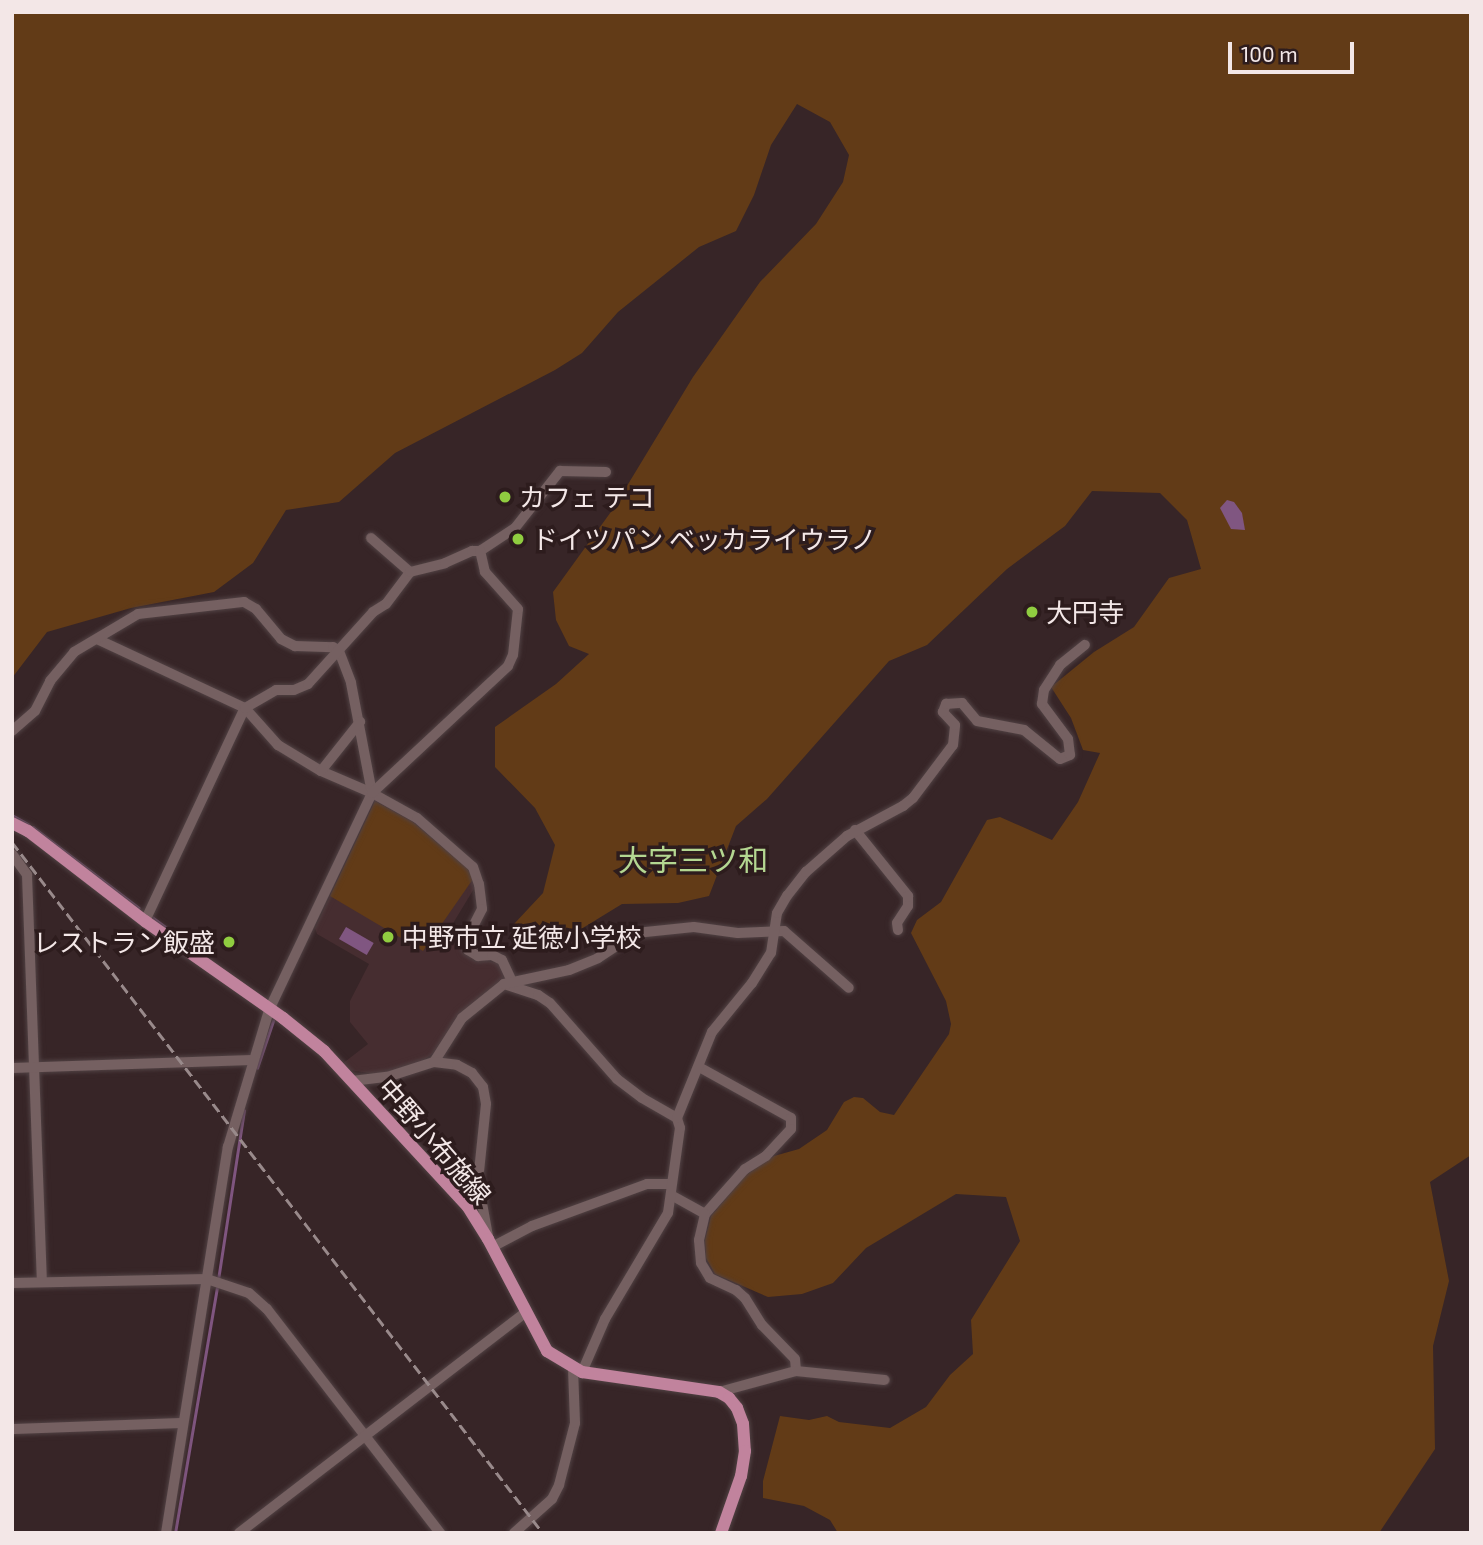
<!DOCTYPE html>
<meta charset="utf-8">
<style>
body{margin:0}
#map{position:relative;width:1483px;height:1545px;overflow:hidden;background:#372527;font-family:"Exo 2","Noto Sans JP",sans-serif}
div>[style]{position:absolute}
.built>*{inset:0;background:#462d30}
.green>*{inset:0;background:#623b17}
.water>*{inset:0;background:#805681;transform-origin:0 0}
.stream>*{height:2.5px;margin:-1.25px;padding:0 1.25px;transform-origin:1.25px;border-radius:1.25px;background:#805681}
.roads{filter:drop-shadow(0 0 2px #514244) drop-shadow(0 0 2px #514244)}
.minor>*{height:10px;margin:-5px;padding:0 5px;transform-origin:5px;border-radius:5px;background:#756061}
.major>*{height:12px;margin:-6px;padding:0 6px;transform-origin:6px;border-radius:6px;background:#c1839d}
.rail>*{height:2.5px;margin-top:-1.25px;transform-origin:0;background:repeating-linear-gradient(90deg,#998a8b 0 10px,transparent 0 15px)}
.dots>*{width:19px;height:19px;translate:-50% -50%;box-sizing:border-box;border:4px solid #2d1c1d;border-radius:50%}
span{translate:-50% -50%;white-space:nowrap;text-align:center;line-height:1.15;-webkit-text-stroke:7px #2d1c1d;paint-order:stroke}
.poi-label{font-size:26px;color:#f3e7e7}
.left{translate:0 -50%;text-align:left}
.right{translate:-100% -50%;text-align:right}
.street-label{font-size:26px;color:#f3e7e7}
.quarter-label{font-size:30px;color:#b4d791}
.frame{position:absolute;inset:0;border:14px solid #f3e7e7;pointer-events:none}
.scale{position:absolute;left:1228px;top:42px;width:126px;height:32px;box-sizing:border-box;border:4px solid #f3e7e7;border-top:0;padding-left:9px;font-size:21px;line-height:24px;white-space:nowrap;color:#f3e7e7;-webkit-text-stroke:5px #2d1c1d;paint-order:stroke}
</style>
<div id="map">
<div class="built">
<i style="clip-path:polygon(375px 801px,413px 822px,468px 869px,475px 887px,449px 930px,471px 958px,497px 963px,504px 971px,502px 982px,436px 1051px,424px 1060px,382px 1075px,349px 1070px,342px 1064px,368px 1044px,350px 1022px,350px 1001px,369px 964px,317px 934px,315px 928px)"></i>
</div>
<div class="green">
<i style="clip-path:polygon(12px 12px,1471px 12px,1471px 1155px,1430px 1182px,1449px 1281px,1433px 1346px,1435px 1449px,1379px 1533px,838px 1533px,830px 1520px,804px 1506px,763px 1498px,763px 1481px,780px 1416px,809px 1420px,827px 1416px,839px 1422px,890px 1428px,926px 1407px,950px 1375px,973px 1354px,971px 1320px,1020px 1241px,1006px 1197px,956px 1194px,866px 1248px,833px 1283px,802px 1294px,768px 1297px,715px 1274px,706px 1258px,705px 1240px,711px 1216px,746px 1175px,774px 1156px,799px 1149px,827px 1130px,844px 1102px,854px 1097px,863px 1098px,880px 1112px,894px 1115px,949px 1034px,951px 1024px,946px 1001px,911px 933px,917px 920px,941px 902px,987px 820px,1000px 817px,1052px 840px,1078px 802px,1100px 753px,1083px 750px,1071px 718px,1051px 687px,1094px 652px,1134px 627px,1169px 578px,1201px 569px,1187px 520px,1160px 493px,1092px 491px,1065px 526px,1007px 569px,927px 645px,889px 661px,767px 799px,736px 826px,709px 896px,678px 903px,622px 904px,555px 945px,521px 947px,514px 924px,543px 893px,555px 845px,535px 808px,495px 767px,495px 727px,556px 684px,589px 654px,569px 646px,556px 620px,553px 592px,613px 509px,693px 377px,760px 282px,816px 224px,843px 182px,849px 155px,830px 122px,797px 104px,771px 145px,754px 195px,736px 231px,699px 247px,618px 312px,582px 353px,555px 370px,395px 453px,339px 502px,286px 510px,253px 563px,214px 592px,131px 608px,47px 632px,12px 678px)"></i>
<i style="clip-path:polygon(375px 801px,413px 822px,468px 869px,473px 879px,423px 951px,330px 896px)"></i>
</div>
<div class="water">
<i style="clip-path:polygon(1227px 500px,1234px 502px,1242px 513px,1245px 530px,1231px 529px,1220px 508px)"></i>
<i style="left:346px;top:927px;width:32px;height:14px;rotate:30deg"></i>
</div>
<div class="stream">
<i style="left:12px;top:815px;width:18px;rotate:29deg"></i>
<i style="left:33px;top:827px;width:133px;rotate:37.4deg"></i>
<i style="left:152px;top:917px;width:42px;rotate:36.3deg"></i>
<i style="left:257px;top:1068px;width:50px;rotate:-71.2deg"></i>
<i style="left:218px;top:1280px;width:171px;rotate:-81.3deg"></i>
<i style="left:175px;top:1533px;width:250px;rotate:-80.3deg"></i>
</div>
<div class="roads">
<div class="minor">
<i style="left:371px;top:538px;width:52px;rotate:41.1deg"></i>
<i style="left:99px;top:640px;width:161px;rotate:25deg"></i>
<i style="left:245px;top:708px;width:50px;rotate:48.3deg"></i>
<i style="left:278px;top:745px;width:50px;rotate:31.2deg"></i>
<i style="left:321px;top:771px;width:56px;rotate:23.3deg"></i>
<i style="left:372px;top:793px;width:51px;rotate:29.1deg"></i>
<i style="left:417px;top:818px;width:74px;rotate:41.2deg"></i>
<i style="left:473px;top:867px;width:18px;rotate:71deg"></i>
<i style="left:479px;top:884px;width:25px;rotate:83deg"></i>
<i style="left:482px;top:909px;width:34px;rotate:117deg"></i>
<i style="left:467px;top:939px;width:11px;rotate:85deg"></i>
<i style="left:468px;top:950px;width:12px;rotate:31deg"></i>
<i style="left:478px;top:956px;width:14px;rotate:-4deg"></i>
<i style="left:492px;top:955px;width:11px;rotate:27deg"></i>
<i style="left:502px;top:960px;width:23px;rotate:65deg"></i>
<i style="left:12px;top:731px;width:30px;rotate:-41deg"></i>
<i style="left:35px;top:711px;width:34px;rotate:-63deg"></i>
<i style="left:50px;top:681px;width:38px;rotate:-50deg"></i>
<i style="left:74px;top:652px;width:74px;rotate:-30.7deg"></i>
<i style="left:138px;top:614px;width:107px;rotate:-6.5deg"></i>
<i style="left:244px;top:602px;width:14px;rotate:30deg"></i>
<i style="left:256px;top:609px;width:39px;rotate:50deg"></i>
<i style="left:281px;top:639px;width:16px;rotate:27deg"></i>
<i style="left:295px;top:646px;width:38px;rotate:2deg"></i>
<i style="left:333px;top:647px;width:7px;rotate:34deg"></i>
<i style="left:339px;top:651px;width:34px;rotate:69deg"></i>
<i style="left:351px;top:683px;width:112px;rotate:79.2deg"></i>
<i style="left:321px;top:771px;width:63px;rotate:-51.5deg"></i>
<i style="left:855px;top:830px;width:85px;rotate:51.2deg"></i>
<i style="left:908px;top:896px;width:10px;rotate:90deg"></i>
<i style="left:908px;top:906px;width:20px;rotate:123deg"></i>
<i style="left:897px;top:923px;width:7px;rotate:82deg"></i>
<i style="left:12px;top:854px;width:26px;rotate:54deg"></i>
<i style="left:27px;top:875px;width:407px;rotate:87.9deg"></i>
<i style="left:145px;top:921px;width:235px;rotate:-64.9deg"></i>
<i style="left:245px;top:708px;width:36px;rotate:-30deg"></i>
<i style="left:276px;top:690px;width:18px"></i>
<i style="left:294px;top:690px;width:15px;rotate:-23deg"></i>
<i style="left:308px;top:684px;width:97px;rotate:-47.9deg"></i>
<i style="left:373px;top:612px;width:15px;rotate:-32deg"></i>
<i style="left:386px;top:604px;width:40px;rotate:-53deg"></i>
<i style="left:410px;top:572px;width:36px;rotate:-14deg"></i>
<i style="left:445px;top:563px;width:30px;rotate:-24deg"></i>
<i style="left:472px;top:551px;width:8px"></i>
<i style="left:480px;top:551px;width:42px;rotate:-33.3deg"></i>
<i style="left:515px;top:528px;width:73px;rotate:-51.7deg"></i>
<i style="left:560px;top:471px;width:46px;rotate:1.2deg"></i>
<i style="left:504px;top:984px;width:36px;rotate:18deg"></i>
<i style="left:538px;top:995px;width:14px;rotate:34deg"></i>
<i style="left:550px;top:1003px;width:101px;rotate:48.6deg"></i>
<i style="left:617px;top:1079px;width:31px;rotate:37deg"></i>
<i style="left:642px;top:1098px;width:40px;rotate:29.7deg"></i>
<i style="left:434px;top:1062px;width:52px;rotate:-57.5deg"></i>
<i style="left:462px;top:1018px;width:54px;rotate:-39deg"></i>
<i style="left:504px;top:984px;width:66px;rotate:-12.2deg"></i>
<i style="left:569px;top:970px;width:31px;rotate:-22deg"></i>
<i style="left:598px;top:958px;width:45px;rotate:-33.3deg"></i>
<i style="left:636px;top:933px;width:58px;rotate:-5.9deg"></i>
<i style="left:694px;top:927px;width:44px;rotate:7.8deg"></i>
<i style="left:738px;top:933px;width:46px;rotate:-2.5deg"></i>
<i style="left:784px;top:931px;width:86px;rotate:41.2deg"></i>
<i style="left:699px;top:1067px;width:105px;rotate:29deg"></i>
<i style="left:791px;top:1118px;width:11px;rotate:90deg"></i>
<i style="left:791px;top:1129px;width:37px;rotate:133deg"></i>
<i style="left:766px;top:1156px;width:25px;rotate:148deg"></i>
<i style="left:745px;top:1169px;width:60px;rotate:131.6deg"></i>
<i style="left:12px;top:1068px;width:240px;rotate:-1.9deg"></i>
<i style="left:352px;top:1081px;width:35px;rotate:-7deg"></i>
<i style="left:387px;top:1077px;width:49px;rotate:-17.7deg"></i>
<i style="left:434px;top:1062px;width:23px;rotate:7deg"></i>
<i style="left:457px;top:1065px;width:17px;rotate:28deg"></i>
<i style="left:472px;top:1073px;width:18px;rotate:52deg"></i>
<i style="left:483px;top:1087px;width:17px;rotate:80deg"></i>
<i style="left:486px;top:1104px;width:77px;rotate:95.9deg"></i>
<i style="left:478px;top:1181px;width:56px;rotate:79.7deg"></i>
<i style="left:671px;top:1195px;width:39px;rotate:29deg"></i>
<i style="left:705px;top:1214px;width:27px;rotate:103deg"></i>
<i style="left:699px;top:1240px;width:23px;rotate:85deg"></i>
<i style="left:701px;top:1263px;width:17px;rotate:59deg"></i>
<i style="left:710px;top:1278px;width:29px;rotate:25deg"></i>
<i style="left:736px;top:1290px;width:12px;rotate:42deg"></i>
<i style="left:745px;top:1298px;width:32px;rotate:58deg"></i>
<i style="left:762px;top:1325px;width:47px;rotate:45.9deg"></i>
<i style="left:795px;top:1359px;width:12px;rotate:85deg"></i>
<i style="left:492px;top:1247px;width:45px;rotate:-27.7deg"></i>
<i style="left:532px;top:1226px;width:122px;rotate:-20.1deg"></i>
<i style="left:647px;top:1184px;width:24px"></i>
<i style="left:12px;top:1283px;width:195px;rotate:-1.2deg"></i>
<i style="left:207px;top:1279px;width:44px;rotate:18.4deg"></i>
<i style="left:249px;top:1293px;width:24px;rotate:42deg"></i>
<i style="left:267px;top:1309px;width:283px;rotate:52.3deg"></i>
<i style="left:582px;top:1372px;width:58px;rotate:-66.5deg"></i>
<i style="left:605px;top:1319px;width:123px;rotate:-59.3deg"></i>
<i style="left:668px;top:1213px;width:86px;rotate:-82deg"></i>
<i style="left:680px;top:1128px;width:10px;rotate:-107deg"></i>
<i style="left:677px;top:1118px;width:93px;rotate:-67.9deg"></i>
<i style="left:712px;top:1032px;width:63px;rotate:-50.8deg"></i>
<i style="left:752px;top:983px;width:36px;rotate:-58deg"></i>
<i style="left:771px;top:953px;width:40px;rotate:-81.5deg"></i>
<i style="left:777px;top:913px;width:20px;rotate:-60deg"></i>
<i style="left:787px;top:896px;width:31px;rotate:-52deg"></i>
<i style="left:806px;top:872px;width:55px;rotate:-41.3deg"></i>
<i style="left:847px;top:836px;width:64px;rotate:-28.2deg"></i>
<i style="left:903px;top:806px;width:13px;rotate:-39deg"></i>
<i style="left:913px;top:798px;width:66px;rotate:-53deg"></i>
<i style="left:953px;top:745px;width:20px;rotate:-84deg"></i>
<i style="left:955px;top:725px;width:18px;rotate:-133deg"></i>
<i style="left:943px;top:712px;width:9px;rotate:-69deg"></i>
<i style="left:946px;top:704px;width:16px;rotate:-4deg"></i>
<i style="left:962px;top:703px;width:23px;rotate:50deg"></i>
<i style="left:977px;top:721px;width:48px;rotate:10.8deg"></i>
<i style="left:1024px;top:730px;width:46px;rotate:38.9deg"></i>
<i style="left:1060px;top:759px;width:11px;rotate:-22deg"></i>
<i style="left:1070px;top:755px;width:16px;rotate:-97deg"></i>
<i style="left:1068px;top:739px;width:44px;rotate:-126.6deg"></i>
<i style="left:1042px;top:704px;width:14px;rotate:-82deg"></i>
<i style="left:1044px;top:690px;width:30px;rotate:-57deg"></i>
<i style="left:1060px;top:665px;width:32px;rotate:-39deg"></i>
<i style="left:719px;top:1392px;width:80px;rotate:-15.3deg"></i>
<i style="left:796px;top:1371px;width:89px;rotate:5.8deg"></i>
<i style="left:12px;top:1429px;width:171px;rotate:-2deg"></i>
<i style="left:166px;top:1533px;width:391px;rotate:-80.9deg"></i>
<i style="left:228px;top:1147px;width:143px;rotate:-73.3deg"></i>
<i style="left:269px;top:1010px;width:240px;rotate:-64.6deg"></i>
<i style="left:372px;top:793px;width:186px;rotate:-43deg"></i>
<i style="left:508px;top:666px;width:12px;rotate:-66deg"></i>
<i style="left:513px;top:655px;width:46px;rotate:-83.8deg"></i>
<i style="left:518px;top:609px;width:50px;rotate:-131.7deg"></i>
<i style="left:485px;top:572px;width:22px;rotate:-103deg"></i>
<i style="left:239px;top:1533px;width:361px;rotate:-37.6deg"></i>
<i style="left:514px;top:1533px;width:51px;rotate:-41.8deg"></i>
<i style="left:552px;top:1499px;width:16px;rotate:-63deg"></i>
<i style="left:559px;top:1485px;width:64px;rotate:-75.5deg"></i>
<i style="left:575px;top:1423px;width:55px;rotate:-92.1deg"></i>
</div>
<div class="major">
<i style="left:12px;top:823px;width:18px;rotate:27deg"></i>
<i style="left:28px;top:831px;width:148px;rotate:37.6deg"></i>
<i style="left:145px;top:921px;width:169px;rotate:35.1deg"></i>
<i style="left:283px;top:1018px;width:53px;rotate:38.8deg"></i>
<i style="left:324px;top:1051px;width:212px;rotate:47.3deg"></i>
<i style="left:468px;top:1207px;width:38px;rotate:58deg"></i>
<i style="left:488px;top:1239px;width:127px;rotate:62.2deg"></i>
<i style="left:547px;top:1351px;width:41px;rotate:31deg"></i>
<i style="left:582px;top:1372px;width:138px;rotate:8.3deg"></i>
<i style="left:719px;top:1392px;width:12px;rotate:31deg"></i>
<i style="left:729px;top:1398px;width:13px;rotate:51deg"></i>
<i style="left:737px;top:1408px;width:17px;rotate:69deg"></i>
<i style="left:743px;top:1424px;width:27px;rotate:86deg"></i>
<i style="left:745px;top:1451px;width:25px;rotate:99deg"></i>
<i style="left:741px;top:1476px;width:60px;rotate:109.3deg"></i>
</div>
</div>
<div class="rail">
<i style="left:12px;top:842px;width:871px;rotate:52.46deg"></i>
</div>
<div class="dots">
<i style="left:505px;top:497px;background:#90cd40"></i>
<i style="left:518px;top:539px;background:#90cd40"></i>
<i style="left:1032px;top:612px;background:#90cd40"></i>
<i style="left:388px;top:937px;background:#90cd40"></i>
<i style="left:229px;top:942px;background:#90cd40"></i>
</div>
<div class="poi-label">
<span class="left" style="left:519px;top:497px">カフェ テコ</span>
<span class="left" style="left:532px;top:539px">ドイツパン ベッカライウラノ</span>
<span class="left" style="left:1046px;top:612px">大円寺</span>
<span class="left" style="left:402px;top:937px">中野市立 延徳小学校</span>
<span class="right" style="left:215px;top:942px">レストラン飯盛</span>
</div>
<div class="street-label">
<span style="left:435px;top:1141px;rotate:49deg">中野小布施線</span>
</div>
<div class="quarter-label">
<span style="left:693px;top:859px">大字三ツ和</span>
</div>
<div class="frame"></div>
<div class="scale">100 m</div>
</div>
